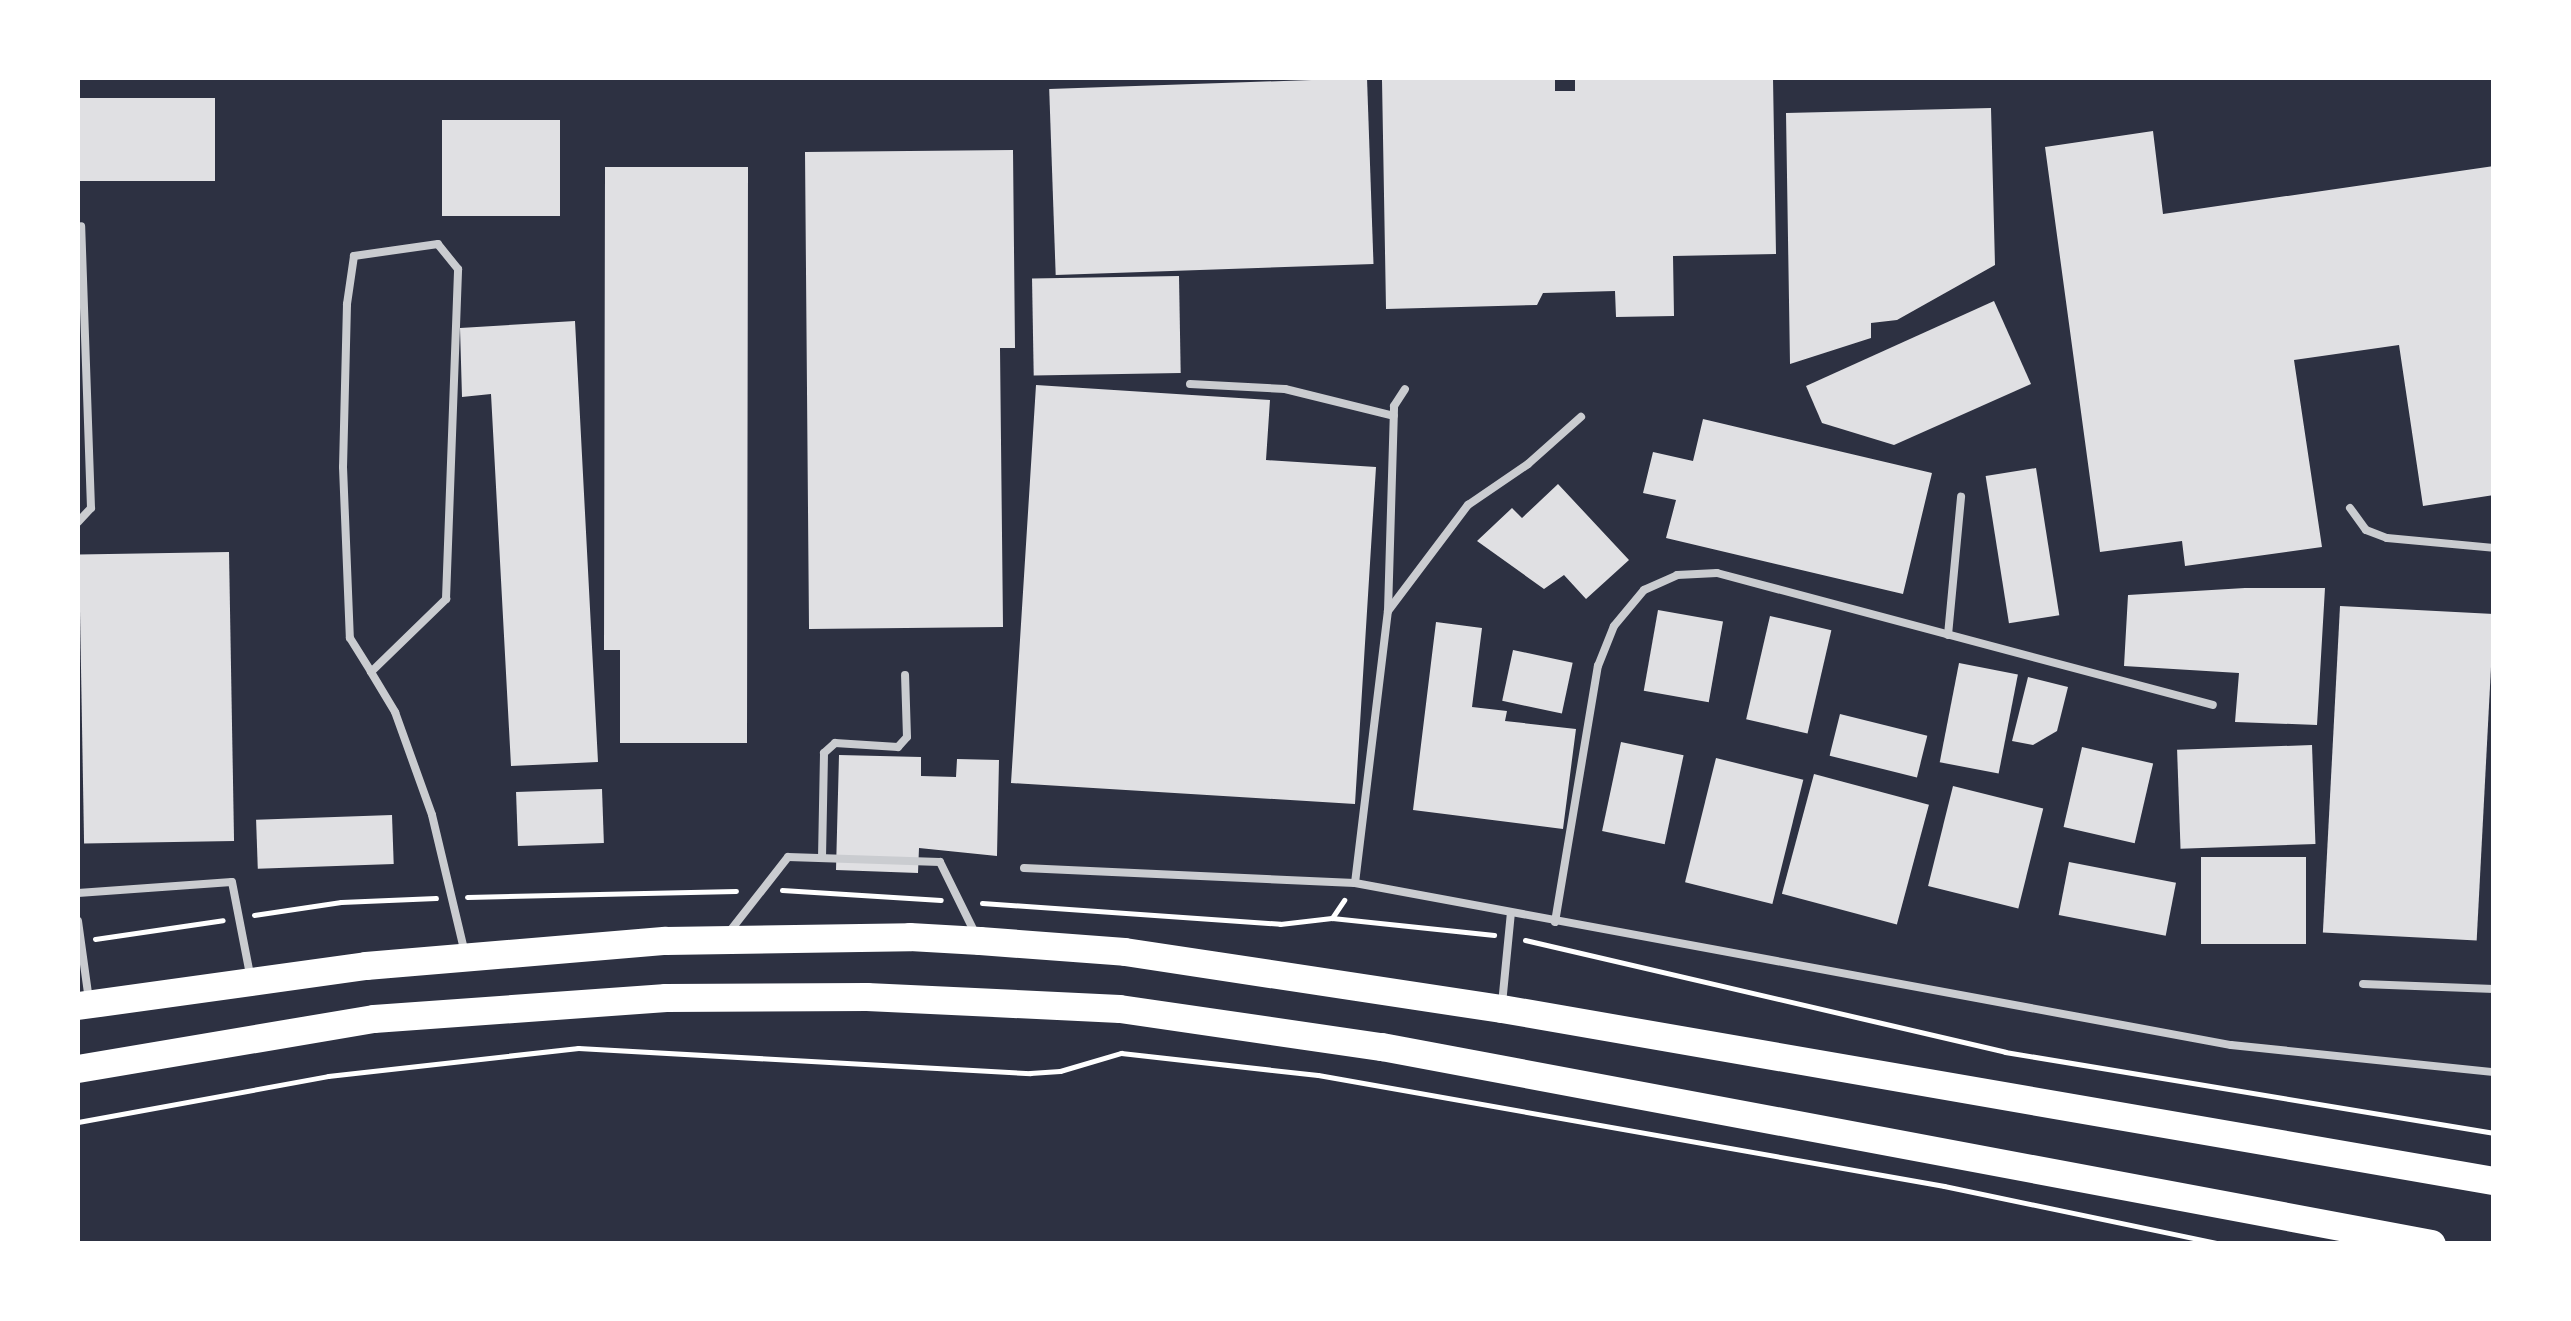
<!DOCTYPE html>
<style>
body{margin:0}
#map{position:relative;width:2571px;height:1321px;overflow:hidden;background:#2d3142;font-family:Cabin,sans-serif}
div>[style]{position:absolute}
.building>*{inset:0;background:#e0e0e3;transform-origin:0 0}
.path>*{height:5px;margin:-2.5px;padding:0 2.5px;transform-origin:2.5px;border-radius:2.5px;background:#fff}
.service>*{height:8px;margin:-4px;padding:0 4px;transform-origin:4px;border-radius:4px;background:#caccd0}
.trunk>*{height:28px;margin:-14px;padding:0 14px;transform-origin:14px;border-radius:14px;background:#fff}
span{translate:-50% -50%;white-space:nowrap;text-align:center;line-height:1.15;-webkit-text-stroke:8px #fff;paint-order:stroke}
.frame{position:absolute;inset:0;border:80px solid #fff;pointer-events:none}
</style>
<div id="map">
<div class="building">
<i style="left:1367px;top:78px;width:186px;height:318px;rotate:88deg"></i>
<i style="clip-path:polygon(1555px 78px,1555px 91px,1575px 91px,1575px 78px,1773px 78px,1776px 254px,1673px 256px,1674px 316px,1616px 317px,1615px 291px,1543px 293px,1537px 305px,1386px 309px,1382px 80px)"></i>
<i style="left:78px;top:98px;width:137px;height:83px"></i>
<i style="clip-path:polygon(1991px 108px,1995px 265px,1897px 320px,1871px 323px,1871px 338px,1790px 364px,1786px 113px)"></i>
<i style="left:560px;top:120px;width:96px;height:118px;rotate:90deg"></i>
<i style="clip-path:polygon(2153px 131px,2163px 214px,2494px 166px,2494px 495px,2423px 506px,2399px 345px,2294px 360px,2322px 547px,2185px 566px,2182px 541px,2100px 552px,2045px 147px)"></i>
<i style="clip-path:polygon(1013px 150px,1015px 348px,1000px 348px,1003px 627px,809px 629px,805px 152px)"></i>
<i style="clip-path:polygon(605px 167px,748px 167px,747px 743px,620px 743px,620px 650px,604px 650px)"></i>
<i style="left:1179px;top:276px;width:97px;height:147px;rotate:89deg"></i>
<i style="clip-path:polygon(1994px 301px,2031px 384px,1894px 445px,1822px 423px,1806px 386px)"></i>
<i style="clip-path:polygon(575px 321px,598px 762px,511px 766px,491px 394px,462px 397px,460px 328px)"></i>
<i style="clip-path:polygon(1036px 385px,1270px 400px,1266px 460px,1376px 467px,1355px 804px,1011px 783px)"></i>
<i style="clip-path:polygon(1703px 419px,1932px 473px,1903px 594px,1666px 538px,1676px 500px,1643px 493px,1653px 452px,1693px 461px)"></i>
<i style="left:2036px;top:468px;width:149px;height:51px;rotate:81deg"></i>
<i style="clip-path:polygon(1558px 484px,1629px 560px,1586px 599px,1564px 575px,1544px 589px,1477px 541px,1512px 508px,1522px 518px)"></i>
<i style="left:229px;top:552px;width:289px;height:150px;rotate:89deg"></i>
<i style="clip-path:polygon(2245px 588px,2325px 588px,2317px 725px,2235px 722px,2239px 673px,2124px 666px,2128px 595px)"></i>
<i style="left:2340px;top:606px;width:154px;height:327px;rotate:3deg"></i>
<i style="left:1658px;top:610px;width:66px;height:82px;rotate:10deg"></i>
<i style="left:1770px;top:616px;width:63px;height:106px;rotate:13deg"></i>
<i style="clip-path:polygon(1436px 622px,1482px 628px,1472px 707px,1507px 711px,1505px 721px,1576px 729px,1563px 829px,1413px 810px)"></i>
<i style="left:1513px;top:650px;width:61px;height:52px;rotate:12deg"></i>
<i style="left:1959px;top:663px;width:60px;height:101px;rotate:11deg"></i>
<i style="clip-path:polygon(2028px 677px,2068px 687px,2057px 731px,2033px 745px,2012px 741px)"></i>
<i style="left:1840px;top:714px;width:90px;height:43px;rotate:14deg"></i>
<i style="left:1621px;top:742px;width:64px;height:91px;rotate:12deg"></i>
<i style="left:2312px;top:745px;width:99px;height:135px;rotate:88deg"></i>
<i style="left:2082px;top:747px;width:73px;height:82px;rotate:13deg"></i>
<i style="clip-path:polygon(839px 755px,921px 757px,921px 776px,956px 777px,957px 759px,999px 760px,997px 856px,919px 848px,918px 873px,836px 870px)"></i>
<i style="left:1716px;top:758px;width:90px;height:128px;rotate:14deg"></i>
<i style="left:1814px;top:774px;width:119px;height:124px;rotate:15deg"></i>
<i style="left:1953px;top:786px;width:93px;height:103px;rotate:14deg"></i>
<i style="left:602px;top:789px;width:54px;height:86px;rotate:88deg"></i>
<i style="left:392px;top:815px;width:49px;height:136px;rotate:88deg"></i>
<i style="left:2201px;top:857px;width:105px;height:87px"></i>
<i style="left:2069px;top:862px;width:109px;height:54px;rotate:11deg"></i>
</div>
<div class="path">
<i style="left:782px;top:890px;width:159px;rotate:3.6deg"></i>
<i style="left:467px;top:897px;width:269px;rotate:-1.3deg"></i>
<i style="left:982px;top:903px;width:299px;rotate:4deg"></i>
<i style="left:1280px;top:924px;width:52px;rotate:-6.6deg"></i>
<i style="left:1332px;top:918px;width:163px;rotate:6deg"></i>
<i style="left:254px;top:915px;width:88px;rotate:-8.5deg"></i>
<i style="left:341px;top:902px;width:95px;rotate:-2.4deg"></i>
<i style="left:1332px;top:918px;width:22px;rotate:-56deg"></i>
<i style="left:95px;top:939px;width:129px;rotate:-8.4deg"></i>
<i style="left:1525px;top:940px;width:493px;rotate:13.1deg"></i>
<i style="left:2005px;top:1052px;width:496px;rotate:9.4deg"></i>
<i style="left:78px;top:1122px;width:254px;rotate:-10.4deg"></i>
<i style="left:328px;top:1076px;width:252px;rotate:-6.4deg"></i>
<i style="left:578px;top:1048px;width:453px;rotate:3.2deg"></i>
<i style="left:1030px;top:1073px;width:30px;rotate:-4deg"></i>
<i style="left:1060px;top:1071px;width:64px;rotate:-16.4deg"></i>
<i style="left:1121px;top:1053px;width:198px;rotate:6.4deg"></i>
<i style="left:1318px;top:1075px;width:636px;rotate:10.05deg"></i>
<i style="left:1944px;top:1186px;width:283px;rotate:11.8deg"></i>
</div>
<div class="service">
<i style="left:1190px;top:384px;width:95px;rotate:3deg"></i>
<i style="left:1285px;top:389px;width:112px;rotate:13.9deg"></i>
<i style="left:2350px;top:508px;width:27px;rotate:54deg"></i>
<i style="left:2366px;top:530px;width:22px;rotate:21deg"></i>
<i style="left:2387px;top:538px;width:107px;rotate:5.3deg"></i>
<i style="left:78px;top:522px;width:19px;rotate:-47deg"></i>
<i style="left:91px;top:508px;width:282px;rotate:-92deg"></i>
<i style="left:1388px;top:611px;width:205px;rotate:-88.3deg"></i>
<i style="left:1394px;top:406px;width:20px;rotate:-57deg"></i>
<i style="left:1948px;top:635px;width:139px;rotate:-84.6deg"></i>
<i style="left:371px;top:672px;width:105px;rotate:-44.2deg"></i>
<i style="left:446px;top:599px;width:330px;rotate:-87.9deg"></i>
<i style="left:458px;top:269px;width:32px;rotate:-129deg"></i>
<i style="left:438px;top:244px;width:85px;rotate:171.9deg"></i>
<i style="left:354px;top:256px;width:49px;rotate:98.3deg"></i>
<i style="left:347px;top:304px;width:163px;rotate:91.4deg"></i>
<i style="left:343px;top:467px;width:171px;rotate:87.7deg"></i>
<i style="left:350px;top:638px;width:40px;rotate:58deg"></i>
<i style="left:371px;top:672px;width:47px;rotate:59deg"></i>
<i style="left:395px;top:712px;width:109px;rotate:70.2deg"></i>
<i style="left:432px;top:815px;width:142px;rotate:76.6deg"></i>
<i style="left:822px;top:858px;width:105px;rotate:-88.9deg"></i>
<i style="left:824px;top:753px;width:15px;rotate:-42deg"></i>
<i style="left:835px;top:743px;width:63px;rotate:3.6deg"></i>
<i style="left:898px;top:747px;width:13px;rotate:-48deg"></i>
<i style="left:907px;top:737px;width:62px;rotate:-91.8deg"></i>
<i style="left:1024px;top:868px;width:331px;rotate:2.6deg"></i>
<i style="left:1355px;top:883px;width:891px;rotate:10.48deg"></i>
<i style="left:2231px;top:1045px;width:264px;rotate:5.9deg"></i>
<i style="left:1355px;top:883px;width:274px;rotate:-83.1deg"></i>
<i style="left:1388px;top:611px;width:133px;rotate:-53deg"></i>
<i style="left:1468px;top:505px;width:73px;rotate:-34.3deg"></i>
<i style="left:1528px;top:464px;width:71px;rotate:-41.6deg"></i>
<i style="left:78px;top:893px;width:154px;rotate:-4.1deg"></i>
<i style="left:232px;top:882px;width:95px;rotate:79deg"></i>
<i style="left:78px;top:921px;width:80px;rotate:82.1deg"></i>
<i style="left:1555px;top:922px;width:260px;rotate:-80.5deg"></i>
<i style="left:1598px;top:666px;width:43px;rotate:-68.2deg"></i>
<i style="left:1614px;top:626px;width:47px;rotate:-50.2deg"></i>
<i style="left:1644px;top:590px;width:36px;rotate:-24deg"></i>
<i style="left:1677px;top:575px;width:40px;rotate:-2.9deg"></i>
<i style="left:1717px;top:573px;width:513px;rotate:14.9deg"></i>
<i style="left:730px;top:931px;width:94px;rotate:-51.9deg"></i>
<i style="left:788px;top:857px;width:152px;rotate:1.9deg"></i>
<i style="left:940px;top:862px;width:79px;rotate:63.8deg"></i>
<i style="left:2363px;top:984px;width:131px;rotate:2.2deg"></i>
<i style="left:1502px;top:1004px;width:91px;rotate:-84.4deg"></i>
</div>
<div class="trunk">
<i style="left:78px;top:1006px;width:291px;rotate:-7.9deg"></i>
<i style="left:366px;top:966px;width:301px;rotate:-4.8deg"></i>
<i style="left:666px;top:941px;width:244px;rotate:-0.9deg"></i>
<i style="left:910px;top:937px;width:70px;rotate:3.3deg"></i>
<i style="left:980px;top:941px;width:145px;rotate:4.3deg"></i>
<i style="left:1125px;top:952px;width:381px;rotate:8.6deg"></i>
<i style="left:1502px;top:1009px;width:1007px;rotate:9.84deg"></i>
<i style="left:78px;top:1069px;width:300px;rotate:-9.6deg"></i>
<i style="left:374px;top:1019px;width:293px;rotate:-4.1deg"></i>
<i style="left:666px;top:998px;width:201px;rotate:-0.3deg"></i>
<i style="left:867px;top:997px;width:253px;rotate:2.7deg"></i>
<i style="left:1120px;top:1009px;width:265px;rotate:8.3deg"></i>
<i style="left:1382px;top:1047px;width:1068px;rotate:10.63deg"></i>
</div>
<div class="frame"></div>
</div>
